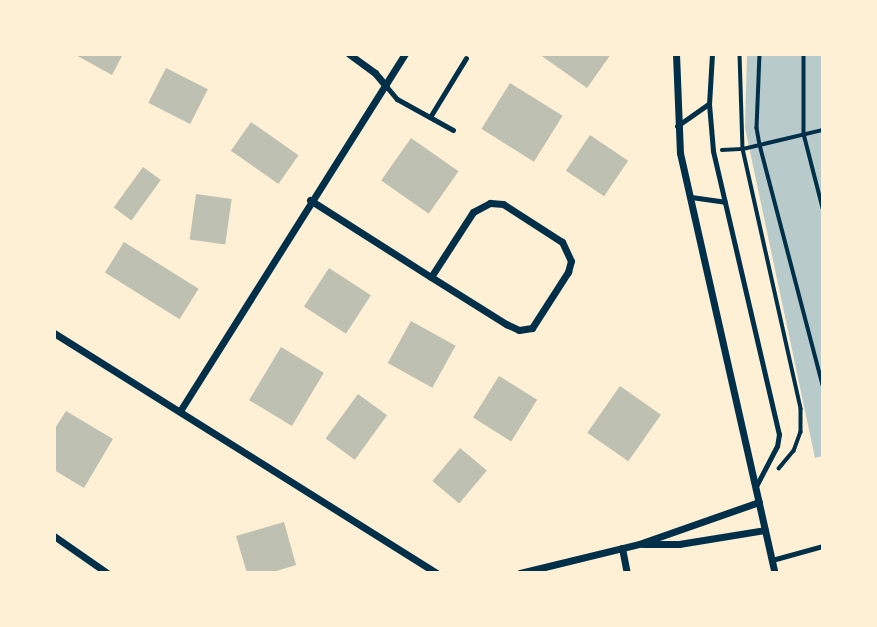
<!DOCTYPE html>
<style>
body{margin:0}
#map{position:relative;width:877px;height:627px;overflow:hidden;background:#fdf0d5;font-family:Jost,sans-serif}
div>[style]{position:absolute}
.green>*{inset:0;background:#b9caca}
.building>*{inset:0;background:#bec0b2;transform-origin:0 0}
.path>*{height:3.5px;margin:-1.75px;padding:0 1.75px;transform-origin:1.75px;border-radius:1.75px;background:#003049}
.service>*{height:5px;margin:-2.5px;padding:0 2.5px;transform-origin:2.5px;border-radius:2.5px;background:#003049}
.minor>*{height:7px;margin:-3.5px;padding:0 3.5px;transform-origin:3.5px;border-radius:3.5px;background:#003049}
span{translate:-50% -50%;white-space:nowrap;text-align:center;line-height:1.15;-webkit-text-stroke:6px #fdf0d5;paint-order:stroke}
.frame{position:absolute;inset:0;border:56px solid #fdf0d5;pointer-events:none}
</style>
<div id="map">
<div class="green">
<i style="clip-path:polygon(747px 54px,823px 54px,823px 456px,815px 458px,745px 128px)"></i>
</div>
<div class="building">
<i style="clip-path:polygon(74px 54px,123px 54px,112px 75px)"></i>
<i style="clip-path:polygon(539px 54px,611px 54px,587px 88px)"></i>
<i style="left:166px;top:68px;width:47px;height:39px;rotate:27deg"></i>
<i style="left:510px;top:83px;width:62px;height:54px;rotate:32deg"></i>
<i style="left:251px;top:122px;width:58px;height:35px;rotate:35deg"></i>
<i style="left:590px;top:135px;width:46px;height:43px;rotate:34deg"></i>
<i style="left:411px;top:138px;width:58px;height:52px;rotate:35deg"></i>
<i style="left:143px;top:167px;width:22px;height:50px;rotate:36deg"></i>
<i style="left:196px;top:194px;width:36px;height:46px;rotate:8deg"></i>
<i style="left:124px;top:242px;width:88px;height:36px;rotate:32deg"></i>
<i style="left:329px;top:268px;width:50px;height:46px;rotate:33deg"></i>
<i style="left:411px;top:321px;width:51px;height:48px;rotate:29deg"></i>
<i style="left:281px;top:347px;width:50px;height:62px;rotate:31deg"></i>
<i style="left:499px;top:376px;width:45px;height:49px;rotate:32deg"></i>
<i style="left:620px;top:386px;width:50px;height:57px;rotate:35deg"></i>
<i style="left:358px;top:394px;width:36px;height:55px;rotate:36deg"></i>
<i style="clip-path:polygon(66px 411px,113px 439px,84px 488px,54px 470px,54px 430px)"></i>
<i style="left:460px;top:448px;width:35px;height:43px;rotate:40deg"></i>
<i style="clip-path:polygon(284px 522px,296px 565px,270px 573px,247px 573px,236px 536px)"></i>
</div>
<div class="path">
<i style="left:740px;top:54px;width:95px;rotate:88.2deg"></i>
<i style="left:743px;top:149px;width:266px;rotate:77.4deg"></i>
<i style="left:801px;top:409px;width:23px;rotate:90deg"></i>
<i style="left:801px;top:432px;width:20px;rotate:110deg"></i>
<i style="left:794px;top:451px;width:23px;rotate:130deg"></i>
<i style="left:760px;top:54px;width:74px;rotate:92.3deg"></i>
<i style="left:757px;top:128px;width:17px;rotate:80deg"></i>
<i style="left:760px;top:145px;width:248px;rotate:75.3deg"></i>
<i style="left:804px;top:54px;width:80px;rotate:90deg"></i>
<i style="left:804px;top:134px;width:76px;rotate:75.6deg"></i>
<i style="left:722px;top:150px;width:21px;rotate:-3deg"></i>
<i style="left:743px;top:149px;width:82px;rotate:-13.4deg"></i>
</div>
<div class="service">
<i style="left:712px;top:54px;width:50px;rotate:93.4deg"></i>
<i style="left:709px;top:104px;width:47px;rotate:85.1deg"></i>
<i style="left:713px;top:151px;width:291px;rotate:76.9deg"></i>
<i style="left:779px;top:434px;width:12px;rotate:99deg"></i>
<i style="left:777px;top:446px;width:47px;rotate:117.6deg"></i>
<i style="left:386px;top:86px;width:17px;rotate:50deg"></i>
<i style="left:397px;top:99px;width:64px;rotate:29deg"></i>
<i style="left:430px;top:117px;width:69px;rotate:-58.6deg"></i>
<i style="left:677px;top:126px;width:39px;rotate:-35deg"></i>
<i style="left:691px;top:197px;width:34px;rotate:8deg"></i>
<i style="left:772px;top:560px;width:53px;rotate:-15.4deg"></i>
</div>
<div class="minor">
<i style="left:349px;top:54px;width:32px;rotate:36deg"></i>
<i style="left:375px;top:73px;width:17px;rotate:50deg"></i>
<i style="left:676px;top:54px;width:99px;rotate:87.7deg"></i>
<i style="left:680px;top:153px;width:431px;rotate:77.3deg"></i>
<i style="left:310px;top:200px;width:143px;rotate:32.5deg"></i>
<i style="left:431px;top:277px;width:89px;rotate:32.1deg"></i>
<i style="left:506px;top:324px;width:14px;rotate:25deg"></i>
<i style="left:519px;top:330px;width:13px;rotate:-9deg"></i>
<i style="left:532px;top:328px;width:67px;rotate:-57.3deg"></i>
<i style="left:568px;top:272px;width:11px;rotate:-75deg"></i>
<i style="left:571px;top:261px;width:21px;rotate:-115deg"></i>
<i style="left:562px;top:242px;width:70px;rotate:-147.2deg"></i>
<i style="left:503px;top:204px;width:13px;rotate:-176deg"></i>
<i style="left:490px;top:203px;width:19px;rotate:152deg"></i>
<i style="left:473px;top:212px;width:77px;rotate:122.9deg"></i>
<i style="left:54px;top:333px;width:452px;rotate:32.1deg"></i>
<i style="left:180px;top:411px;width:422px;rotate:-57.8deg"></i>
<i style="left:54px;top:536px;width:65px;rotate:34.9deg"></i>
<i style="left:643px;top:544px;width:36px"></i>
<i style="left:679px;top:544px;width:87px;rotate:-9.2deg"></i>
<i style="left:622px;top:548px;width:25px;rotate:79deg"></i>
<i style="left:520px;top:573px;width:122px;rotate:-13.7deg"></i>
<i style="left:639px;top:544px;width:127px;rotate:-19.3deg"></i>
</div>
<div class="frame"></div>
</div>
